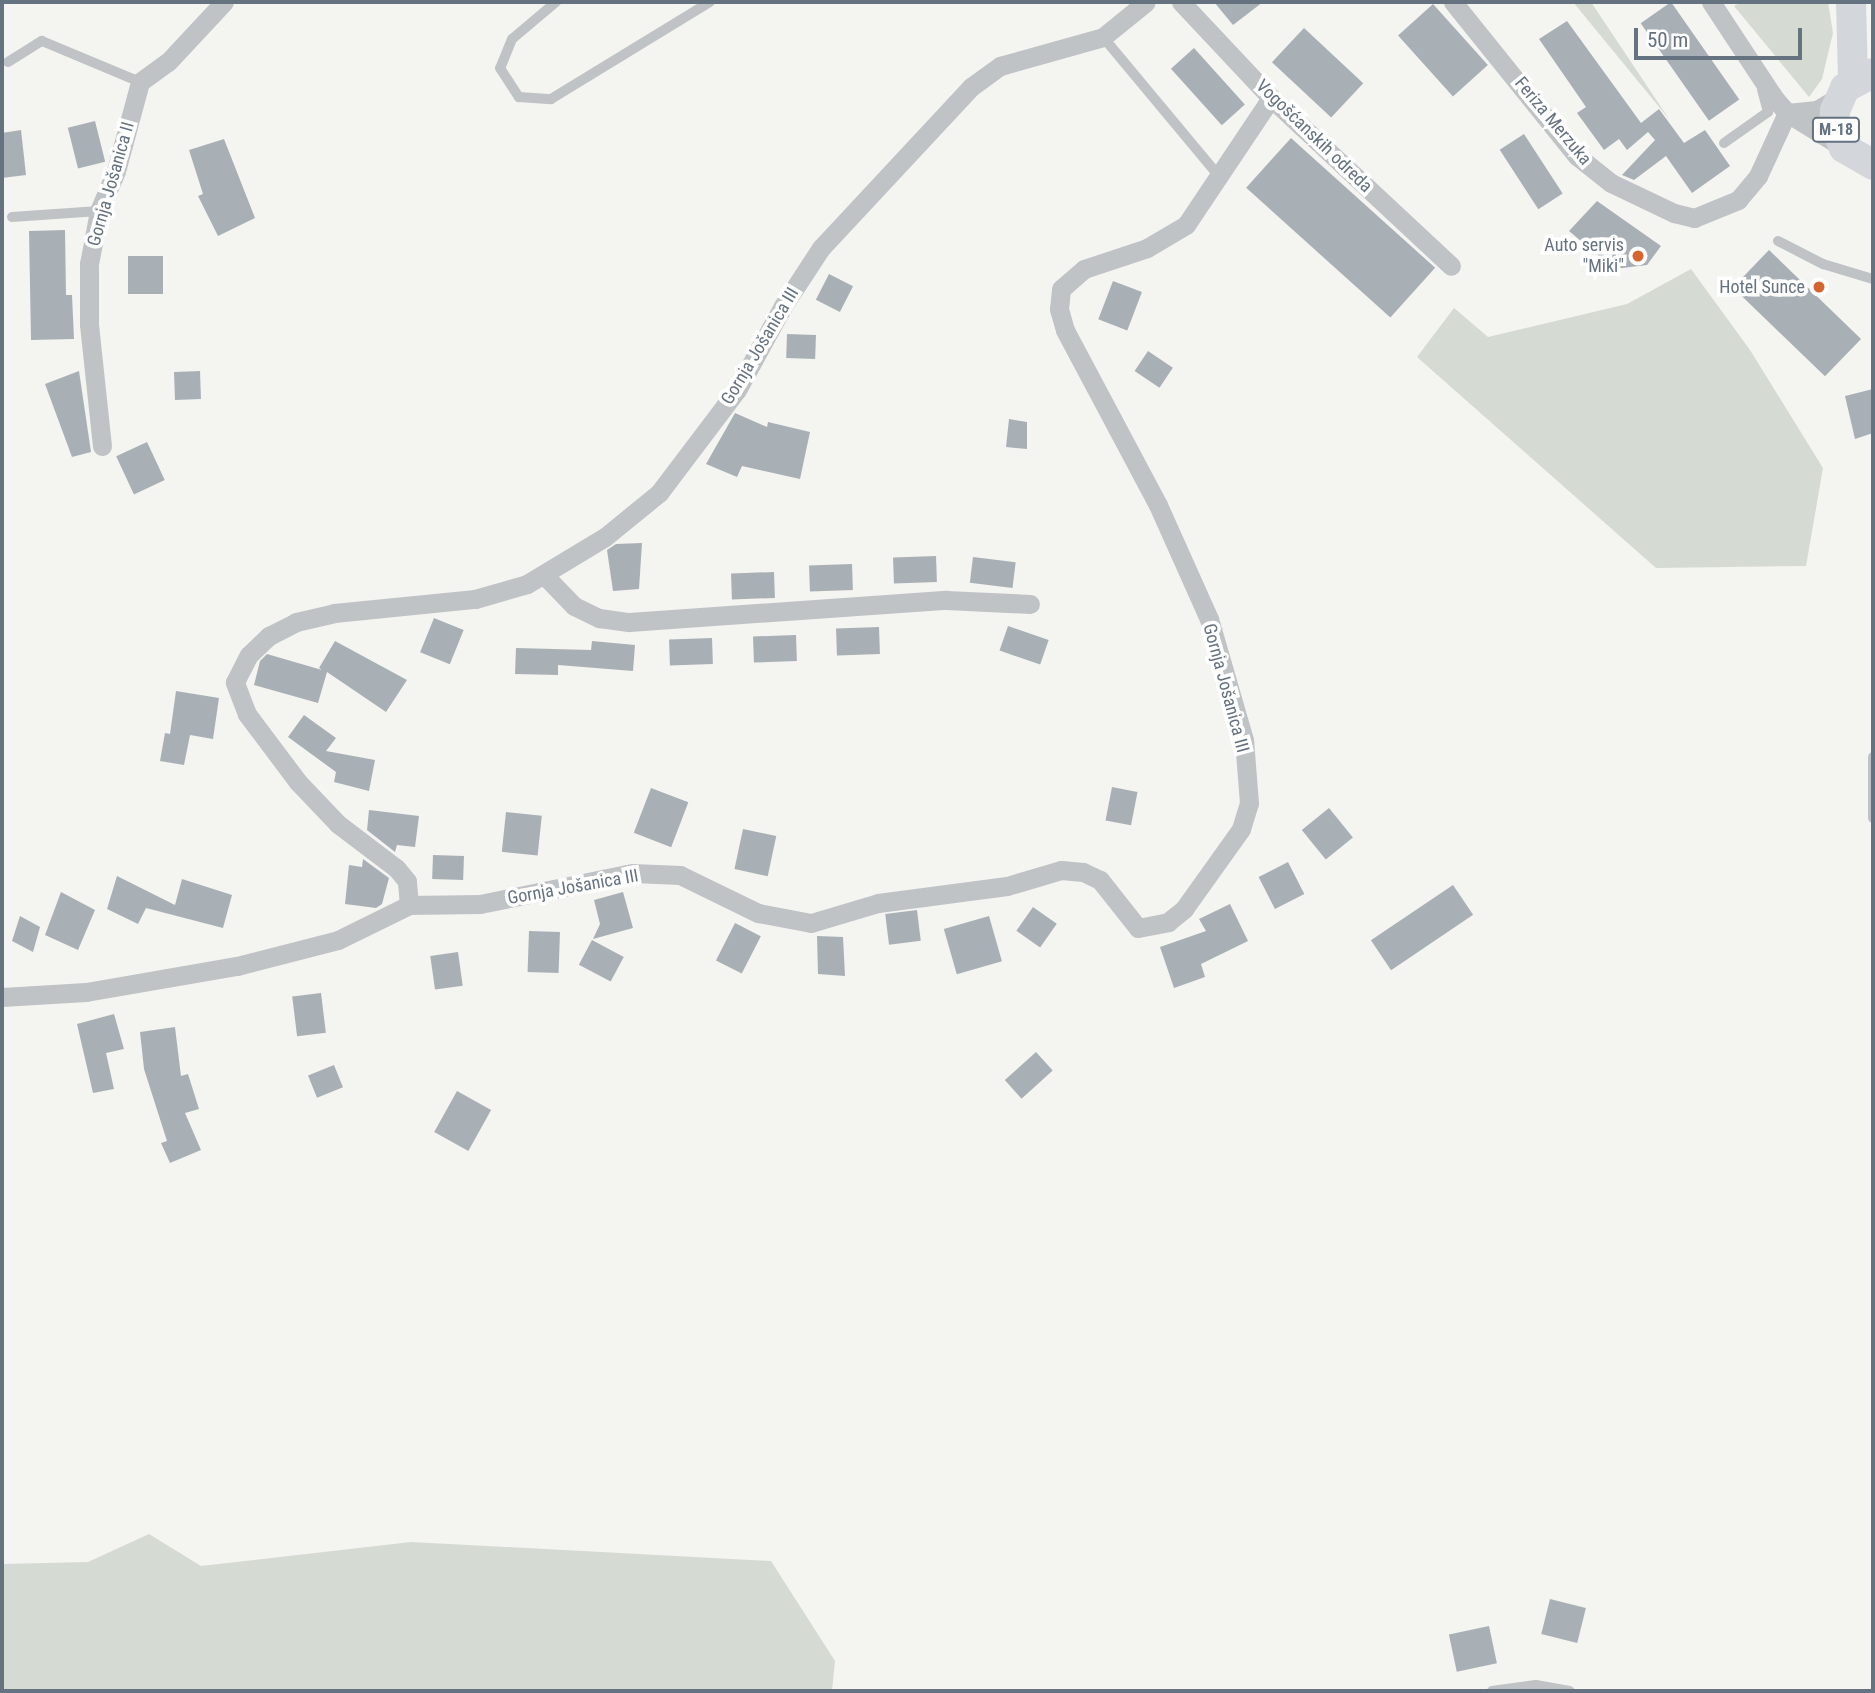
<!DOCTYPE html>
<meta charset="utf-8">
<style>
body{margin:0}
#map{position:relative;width:1875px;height:1693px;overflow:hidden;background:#f4f4f1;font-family:"Roboto Condensed",sans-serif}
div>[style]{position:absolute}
.green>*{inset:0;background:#d5dbd2}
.building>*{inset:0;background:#a9b0b5;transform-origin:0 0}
.lane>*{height:10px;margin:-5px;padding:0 5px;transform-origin:5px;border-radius:5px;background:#bfc3c6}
.street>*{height:19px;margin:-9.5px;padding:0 9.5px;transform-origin:9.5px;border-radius:9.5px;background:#bfc3c6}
.primary>*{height:30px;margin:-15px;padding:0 15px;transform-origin:15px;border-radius:15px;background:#d3d7db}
.dots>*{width:19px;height:19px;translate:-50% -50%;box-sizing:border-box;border:4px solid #fff;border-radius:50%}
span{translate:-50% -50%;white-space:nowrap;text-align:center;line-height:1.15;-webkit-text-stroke:7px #fff;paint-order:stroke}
.shield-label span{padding:2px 5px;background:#fff;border:2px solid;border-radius:5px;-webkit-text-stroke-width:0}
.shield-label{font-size:16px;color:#657280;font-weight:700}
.street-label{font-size:18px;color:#657280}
.poi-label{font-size:18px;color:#657280}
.right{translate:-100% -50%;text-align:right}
.frame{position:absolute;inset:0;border:4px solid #657280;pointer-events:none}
.scale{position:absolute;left:1634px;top:28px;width:168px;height:32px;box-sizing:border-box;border:4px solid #657280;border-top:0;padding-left:9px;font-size:21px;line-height:24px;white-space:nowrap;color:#657280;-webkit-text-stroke:5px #fff;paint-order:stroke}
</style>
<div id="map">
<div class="green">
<i style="clip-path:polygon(1573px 2px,1591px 2px,1669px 119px)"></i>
<i style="clip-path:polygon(1742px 2px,1828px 2px,1833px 33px,1822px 79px,1809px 97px,1734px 6px)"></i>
<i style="clip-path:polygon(1691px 269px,1750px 350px,1823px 468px,1806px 566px,1656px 568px,1417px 357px,1454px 308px,1488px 337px,1627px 304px)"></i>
<i style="clip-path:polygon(149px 1534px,201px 1566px,411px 1542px,771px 1561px,835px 1661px,832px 1691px,2px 1691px,2px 1564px,88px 1562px)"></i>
</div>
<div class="building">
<i style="clip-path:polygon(1214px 2px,1263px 2px,1233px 25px)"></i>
<i style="left:1671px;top:2px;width:119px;height:37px;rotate:55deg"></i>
<i style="left:1433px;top:4px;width:82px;height:47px;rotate:48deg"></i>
<i style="clip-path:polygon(1567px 21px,1641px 123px,1659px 109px,1684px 143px,1705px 130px,1730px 166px,1692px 193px,1666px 156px,1634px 180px,1622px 175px,1655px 140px,1648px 132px,1627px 150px,1619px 139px,1604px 150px,1577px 113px,1586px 107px,1539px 39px)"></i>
<i style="left:1304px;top:28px;width:81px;height:47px;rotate:43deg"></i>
<i style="left:1194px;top:48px;width:76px;height:31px;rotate:48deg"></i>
<i style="left:95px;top:121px;width:42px;height:28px;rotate:76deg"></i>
<i style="clip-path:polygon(21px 130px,26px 175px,2px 178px,2px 133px)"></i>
<i style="left:1524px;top:134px;width:71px;height:29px;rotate:57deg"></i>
<i style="left:1291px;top:138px;width:194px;height:67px;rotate:42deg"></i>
<i style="clip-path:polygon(224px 139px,255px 218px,218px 236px,198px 196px,203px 194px,189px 150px)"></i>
<i style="clip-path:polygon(1597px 201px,1661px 246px,1647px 265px,1614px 269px,1569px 231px)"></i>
<i style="clip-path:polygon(65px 230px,66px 295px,72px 295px,74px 339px,31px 340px,29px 231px)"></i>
<i style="left:1769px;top:250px;width:128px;height:52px;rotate:44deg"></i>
<i style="left:128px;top:256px;width:35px;height:38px"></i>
<i style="left:829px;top:274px;width:27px;height:29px;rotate:27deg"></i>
<i style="left:1113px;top:281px;width:31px;height:41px;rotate:21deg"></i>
<i style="left:787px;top:334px;width:29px;height:24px;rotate:2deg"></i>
<i style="left:1148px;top:351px;width:30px;height:24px;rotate:34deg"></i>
<i style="clip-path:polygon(79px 371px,91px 452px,72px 457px,45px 384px)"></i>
<i style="left:200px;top:371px;width:28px;height:26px;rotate:88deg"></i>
<i style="clip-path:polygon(1873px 389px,1873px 433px,1855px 439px,1845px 396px)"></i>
<i style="clip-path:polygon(735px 413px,767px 427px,768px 422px,810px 432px,800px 479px,742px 466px,737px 477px,706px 464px)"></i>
<i style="clip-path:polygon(1009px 419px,1027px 422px,1027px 449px,1006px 447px)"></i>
<i style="left:147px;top:442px;width:42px;height:34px;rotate:65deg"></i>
<i style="clip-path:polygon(642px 543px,639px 589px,613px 591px,607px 550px,616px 544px)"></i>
<i style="left:936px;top:556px;width:26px;height:43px;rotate:88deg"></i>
<i style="left:973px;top:557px;width:43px;height:26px;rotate:7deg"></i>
<i style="left:852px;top:564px;width:26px;height:43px;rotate:88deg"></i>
<i style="left:774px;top:572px;width:26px;height:43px;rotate:88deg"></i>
<i style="left:434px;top:618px;width:32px;height:37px;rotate:22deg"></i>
<i style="left:1008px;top:626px;width:43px;height:26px;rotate:19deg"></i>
<i style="left:879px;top:627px;width:27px;height:43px;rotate:88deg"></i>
<i style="left:796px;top:635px;width:26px;height:43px;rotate:88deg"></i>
<i style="left:712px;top:638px;width:26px;height:43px;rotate:88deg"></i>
<i style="clip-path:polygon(335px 641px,407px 680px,386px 712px,327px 672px,318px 703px,254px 685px,260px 661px,267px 654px,322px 670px,319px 668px)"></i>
<i style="clip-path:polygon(592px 641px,635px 645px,633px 671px,558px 665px,558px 675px,515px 674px,516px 648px,591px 650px)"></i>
<i style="clip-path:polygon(176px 691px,219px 698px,213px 739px,190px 735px,184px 765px,160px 761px,165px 733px,170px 734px)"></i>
<i style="clip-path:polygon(304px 715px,336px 738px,326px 751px,375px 760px,369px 791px,334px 782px,336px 772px,288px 737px)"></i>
<i style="left:1112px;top:787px;width:26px;height:34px;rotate:11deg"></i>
<i style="left:651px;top:788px;width:40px;height:48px;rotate:21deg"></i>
<i style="left:1329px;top:808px;width:38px;height:35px;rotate:51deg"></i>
<i style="clip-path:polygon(369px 810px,419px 816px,415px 847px,397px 845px,395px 852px,367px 830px)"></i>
<i style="left:506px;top:812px;width:36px;height:40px;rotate:6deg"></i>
<i style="left:743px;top:829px;width:34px;height:41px;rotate:12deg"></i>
<i style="left:433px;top:855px;width:31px;height:24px;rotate:2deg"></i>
<i style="clip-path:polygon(363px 859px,389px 878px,382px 904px,376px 908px,345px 904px,349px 865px,362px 867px)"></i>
<i style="left:1288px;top:862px;width:36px;height:33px;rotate:63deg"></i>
<i style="clip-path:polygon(117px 876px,175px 905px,182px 879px,232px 895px,223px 928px,146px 908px,138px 924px,107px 909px)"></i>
<i style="left:1453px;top:885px;width:36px;height:99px;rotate:56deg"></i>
<i style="clip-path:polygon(61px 892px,95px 910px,78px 950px,45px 935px)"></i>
<i style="clip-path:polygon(623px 892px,633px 928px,593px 939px,600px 924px,594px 900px)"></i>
<i style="clip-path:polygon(1230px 904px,1248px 941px,1201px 964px,1205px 977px,1174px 988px,1160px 947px,1206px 931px,1199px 919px)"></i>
<i style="left:1033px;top:907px;width:29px;height:29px;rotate:35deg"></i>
<i style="left:917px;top:910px;width:31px;height:32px;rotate:83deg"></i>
<i style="clip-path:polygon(20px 916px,40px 927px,33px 952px,12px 941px)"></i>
<i style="left:989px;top:916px;width:47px;height:47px;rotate:74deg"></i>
<i style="left:735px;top:923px;width:29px;height:42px;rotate:27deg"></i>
<i style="left:529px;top:931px;width:31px;height:41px;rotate:2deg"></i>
<i style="clip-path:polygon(817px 936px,843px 937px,845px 976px,818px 974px)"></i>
<i style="left:592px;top:940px;width:36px;height:28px;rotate:28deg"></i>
<i style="left:458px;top:952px;width:34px;height:28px;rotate:82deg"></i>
<i style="left:321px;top:993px;width:40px;height:29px;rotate:83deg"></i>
<i style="clip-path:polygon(114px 1014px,124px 1049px,106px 1053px,114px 1089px,93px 1093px,77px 1024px)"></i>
<i style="clip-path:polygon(175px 1027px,181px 1076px,188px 1074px,199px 1109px,185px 1113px,201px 1150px,170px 1163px,161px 1143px,167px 1141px,144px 1069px,140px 1032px)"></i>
<i style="left:1036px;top:1052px;width:25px;height:42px;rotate:48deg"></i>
<i style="left:334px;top:1065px;width:24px;height:28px;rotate:68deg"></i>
<i style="left:457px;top:1091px;width:39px;height:47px;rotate:29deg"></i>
<i style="left:1550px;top:1599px;width:37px;height:36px;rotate:14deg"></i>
<i style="left:1489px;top:1626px;width:38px;height:41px;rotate:78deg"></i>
</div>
<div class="lane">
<i style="left:556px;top:2px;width:57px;rotate:139.9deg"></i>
<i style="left:512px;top:39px;width:31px;rotate:112deg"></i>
<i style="left:500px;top:68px;width:35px;rotate:57deg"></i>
<i style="left:519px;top:97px;width:32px;rotate:4deg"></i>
<i style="left:551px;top:99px;width:186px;rotate:-31.4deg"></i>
<i style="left:1103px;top:37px;width:178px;rotate:50.2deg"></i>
<i style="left:8px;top:62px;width:40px;rotate:-32deg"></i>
<i style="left:42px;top:41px;width:106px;rotate:22.7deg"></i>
<i style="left:1724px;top:143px;width:54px;rotate:-35.2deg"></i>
<i style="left:1768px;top:112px;width:23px;rotate:-105deg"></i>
<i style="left:12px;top:217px;width:87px;rotate:-3.9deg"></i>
<i style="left:1778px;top:241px;width:51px;rotate:27.1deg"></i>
<i style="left:1823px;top:264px;width:52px;rotate:16.7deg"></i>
<i style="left:1873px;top:757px;width:61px;rotate:90deg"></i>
<i style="left:1492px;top:1691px;width:44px;rotate:-7.8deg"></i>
<i style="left:1536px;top:1685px;width:34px;rotate:10deg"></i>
</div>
<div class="street">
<i style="left:1181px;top:2px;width:132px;rotate:46.8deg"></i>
<i style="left:1271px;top:98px;width:246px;rotate:43deg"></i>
<i style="left:1453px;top:2px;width:198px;rotate:51.2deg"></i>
<i style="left:1577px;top:156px;width:43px;rotate:38.5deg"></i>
<i style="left:1611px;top:183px;width:70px;rotate:25.5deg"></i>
<i style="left:1674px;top:213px;width:21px;rotate:14deg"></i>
<i style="left:1694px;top:218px;width:48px;rotate:-22.2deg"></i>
<i style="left:1738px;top:200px;width:31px;rotate:-50deg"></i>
<i style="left:1758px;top:176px;width:69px;rotate:-65.3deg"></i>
<i style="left:1711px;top:2px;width:116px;rotate:56.6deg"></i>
<i style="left:1775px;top:99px;width:18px;rotate:49deg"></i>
<i style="left:1787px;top:113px;width:67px;rotate:31.6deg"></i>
<i style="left:1787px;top:113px;width:30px;rotate:-6deg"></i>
<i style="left:1817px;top:110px;width:26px;rotate:-31deg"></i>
<i style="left:102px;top:446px;width:123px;rotate:-96.1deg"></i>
<i style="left:89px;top:324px;width:60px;rotate:-90deg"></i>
<i style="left:89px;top:264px;width:54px;rotate:-79.3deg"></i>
<i style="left:99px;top:211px;width:43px;rotate:-67deg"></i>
<i style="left:116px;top:171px;width:92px;rotate:-74.9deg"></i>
<i style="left:140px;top:82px;width:34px;rotate:-36deg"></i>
<i style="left:168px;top:62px;width:82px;rotate:-47deg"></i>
<i style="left:544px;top:575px;width:43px;rotate:45.9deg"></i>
<i style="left:574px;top:606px;width:28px;rotate:26deg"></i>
<i style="left:599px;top:618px;width:30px;rotate:8deg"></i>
<i style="left:629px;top:622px;width:318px;rotate:-4deg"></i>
<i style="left:946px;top:600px;width:84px;rotate:2.7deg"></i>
<i style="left:409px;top:905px;width:71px;rotate:-0.8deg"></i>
<i style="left:480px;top:904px;width:156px;rotate:-11.5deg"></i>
<i style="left:633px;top:873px;width:47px;rotate:2.4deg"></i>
<i style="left:680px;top:875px;width:87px;rotate:26deg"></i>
<i style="left:758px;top:913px;width:54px;rotate:10.7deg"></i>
<i style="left:811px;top:923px;width:70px;rotate:-16.6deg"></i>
<i style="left:878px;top:903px;width:130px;rotate:-7.5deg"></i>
<i style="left:1007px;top:886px;width:56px;rotate:-16.5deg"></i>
<i style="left:1061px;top:870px;width:22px;rotate:5deg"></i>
<i style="left:1083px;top:872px;width:19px;rotate:25deg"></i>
<i style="left:1100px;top:880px;width:61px;rotate:51.6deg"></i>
<i style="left:1138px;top:928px;width:31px;rotate:-11deg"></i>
<i style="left:1168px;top:922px;width:21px;rotate:-39deg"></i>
<i style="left:1184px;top:909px;width:98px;rotate:-54.5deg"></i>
<i style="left:1241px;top:829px;width:27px;rotate:-73deg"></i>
<i style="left:1249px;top:803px;width:63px;rotate:-94.5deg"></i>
<i style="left:1244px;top:740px;width:126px;rotate:-106.1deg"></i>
<i style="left:1209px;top:619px;width:125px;rotate:-114.1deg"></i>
<i style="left:1158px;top:505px;width:198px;rotate:-118deg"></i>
<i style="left:1065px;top:330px;width:22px;rotate:-106deg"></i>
<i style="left:1059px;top:309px;width:20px;rotate:-84deg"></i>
<i style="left:1061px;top:289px;width:30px;rotate:-41deg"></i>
<i style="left:1084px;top:269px;width:66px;rotate:-18.4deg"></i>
<i style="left:1147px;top:248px;width:45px;rotate:-30.5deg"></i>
<i style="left:1186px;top:225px;width:153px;rotate:-56.2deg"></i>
<i style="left:2px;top:997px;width:84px;rotate:-3.4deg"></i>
<i style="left:86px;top:992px;width:153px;rotate:-9.8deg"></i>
<i style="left:237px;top:966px;width:104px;rotate:-14.4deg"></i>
<i style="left:338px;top:940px;width:79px;rotate:-26.2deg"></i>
<i style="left:409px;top:905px;width:24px;rotate:-95deg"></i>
<i style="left:407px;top:881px;width:17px;rotate:-130deg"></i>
<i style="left:396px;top:868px;width:73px;rotate:-142.8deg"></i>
<i style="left:338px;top:824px;width:58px;rotate:-133.6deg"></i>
<i style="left:298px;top:782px;width:85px;rotate:-126.9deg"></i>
<i style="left:247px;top:714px;width:34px;rotate:-111deg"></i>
<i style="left:235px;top:682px;width:30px;rotate:-63deg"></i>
<i style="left:249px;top:655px;width:28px;rotate:-44deg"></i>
<i style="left:269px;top:636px;width:30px;rotate:-27deg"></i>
<i style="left:296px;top:622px;width:39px;rotate:-13deg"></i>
<i style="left:334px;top:613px;width:142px;rotate:-5.7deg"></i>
<i style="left:475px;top:599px;width:54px;rotate:-16.1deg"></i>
<i style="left:527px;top:584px;width:91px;rotate:-31.1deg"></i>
<i style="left:605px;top:537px;width:70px;rotate:-39.2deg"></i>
<i style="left:659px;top:493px;width:129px;rotate:-52.9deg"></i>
<i style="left:737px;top:390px;width:96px;rotate:-61.3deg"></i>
<i style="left:783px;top:306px;width:69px;rotate:-56.8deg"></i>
<i style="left:821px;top:248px;width:220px;rotate:-47deg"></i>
<i style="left:971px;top:87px;width:36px;rotate:-36deg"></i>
<i style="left:1000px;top:66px;width:107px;rotate:-15.7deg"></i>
<i style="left:1103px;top:37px;width:55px;rotate:-39.1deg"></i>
</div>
<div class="primary">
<i style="left:1851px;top:2px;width:79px;rotate:88.5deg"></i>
<i style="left:1873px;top:73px;width:32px;rotate:152deg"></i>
<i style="left:1845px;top:88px;width:24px;rotate:114deg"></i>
<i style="left:1835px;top:110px;width:13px;rotate:94deg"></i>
<i style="left:1834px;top:123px;width:27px;rotate:68deg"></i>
<i style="left:1844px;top:148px;width:34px;rotate:30deg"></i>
</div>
<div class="dots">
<i style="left:1638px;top:256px;background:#d6642f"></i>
<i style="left:1819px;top:287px;background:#d6642f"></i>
</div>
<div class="shield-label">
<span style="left:1836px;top:130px">M-18</span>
</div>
<div class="street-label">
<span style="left:1553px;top:121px;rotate:50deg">Feriza Merzuka</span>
<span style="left:1314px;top:136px;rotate:44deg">Vogošćanskih odreda</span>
<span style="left:111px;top:184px;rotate:-74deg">Gornja Jošanica II</span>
<span style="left:760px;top:346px;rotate:-59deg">Gornja Jošanica III</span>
<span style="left:1226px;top:688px;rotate:75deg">Gornja Jošanica III</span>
<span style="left:573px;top:887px;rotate:-10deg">Gornja Jošanica III</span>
</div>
<div class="poi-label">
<span class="right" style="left:1624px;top:256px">Auto servis<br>"Miki"</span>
<span class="right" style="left:1805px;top:287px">Hotel Sunce</span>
</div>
<div class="frame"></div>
<div class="scale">50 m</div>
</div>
